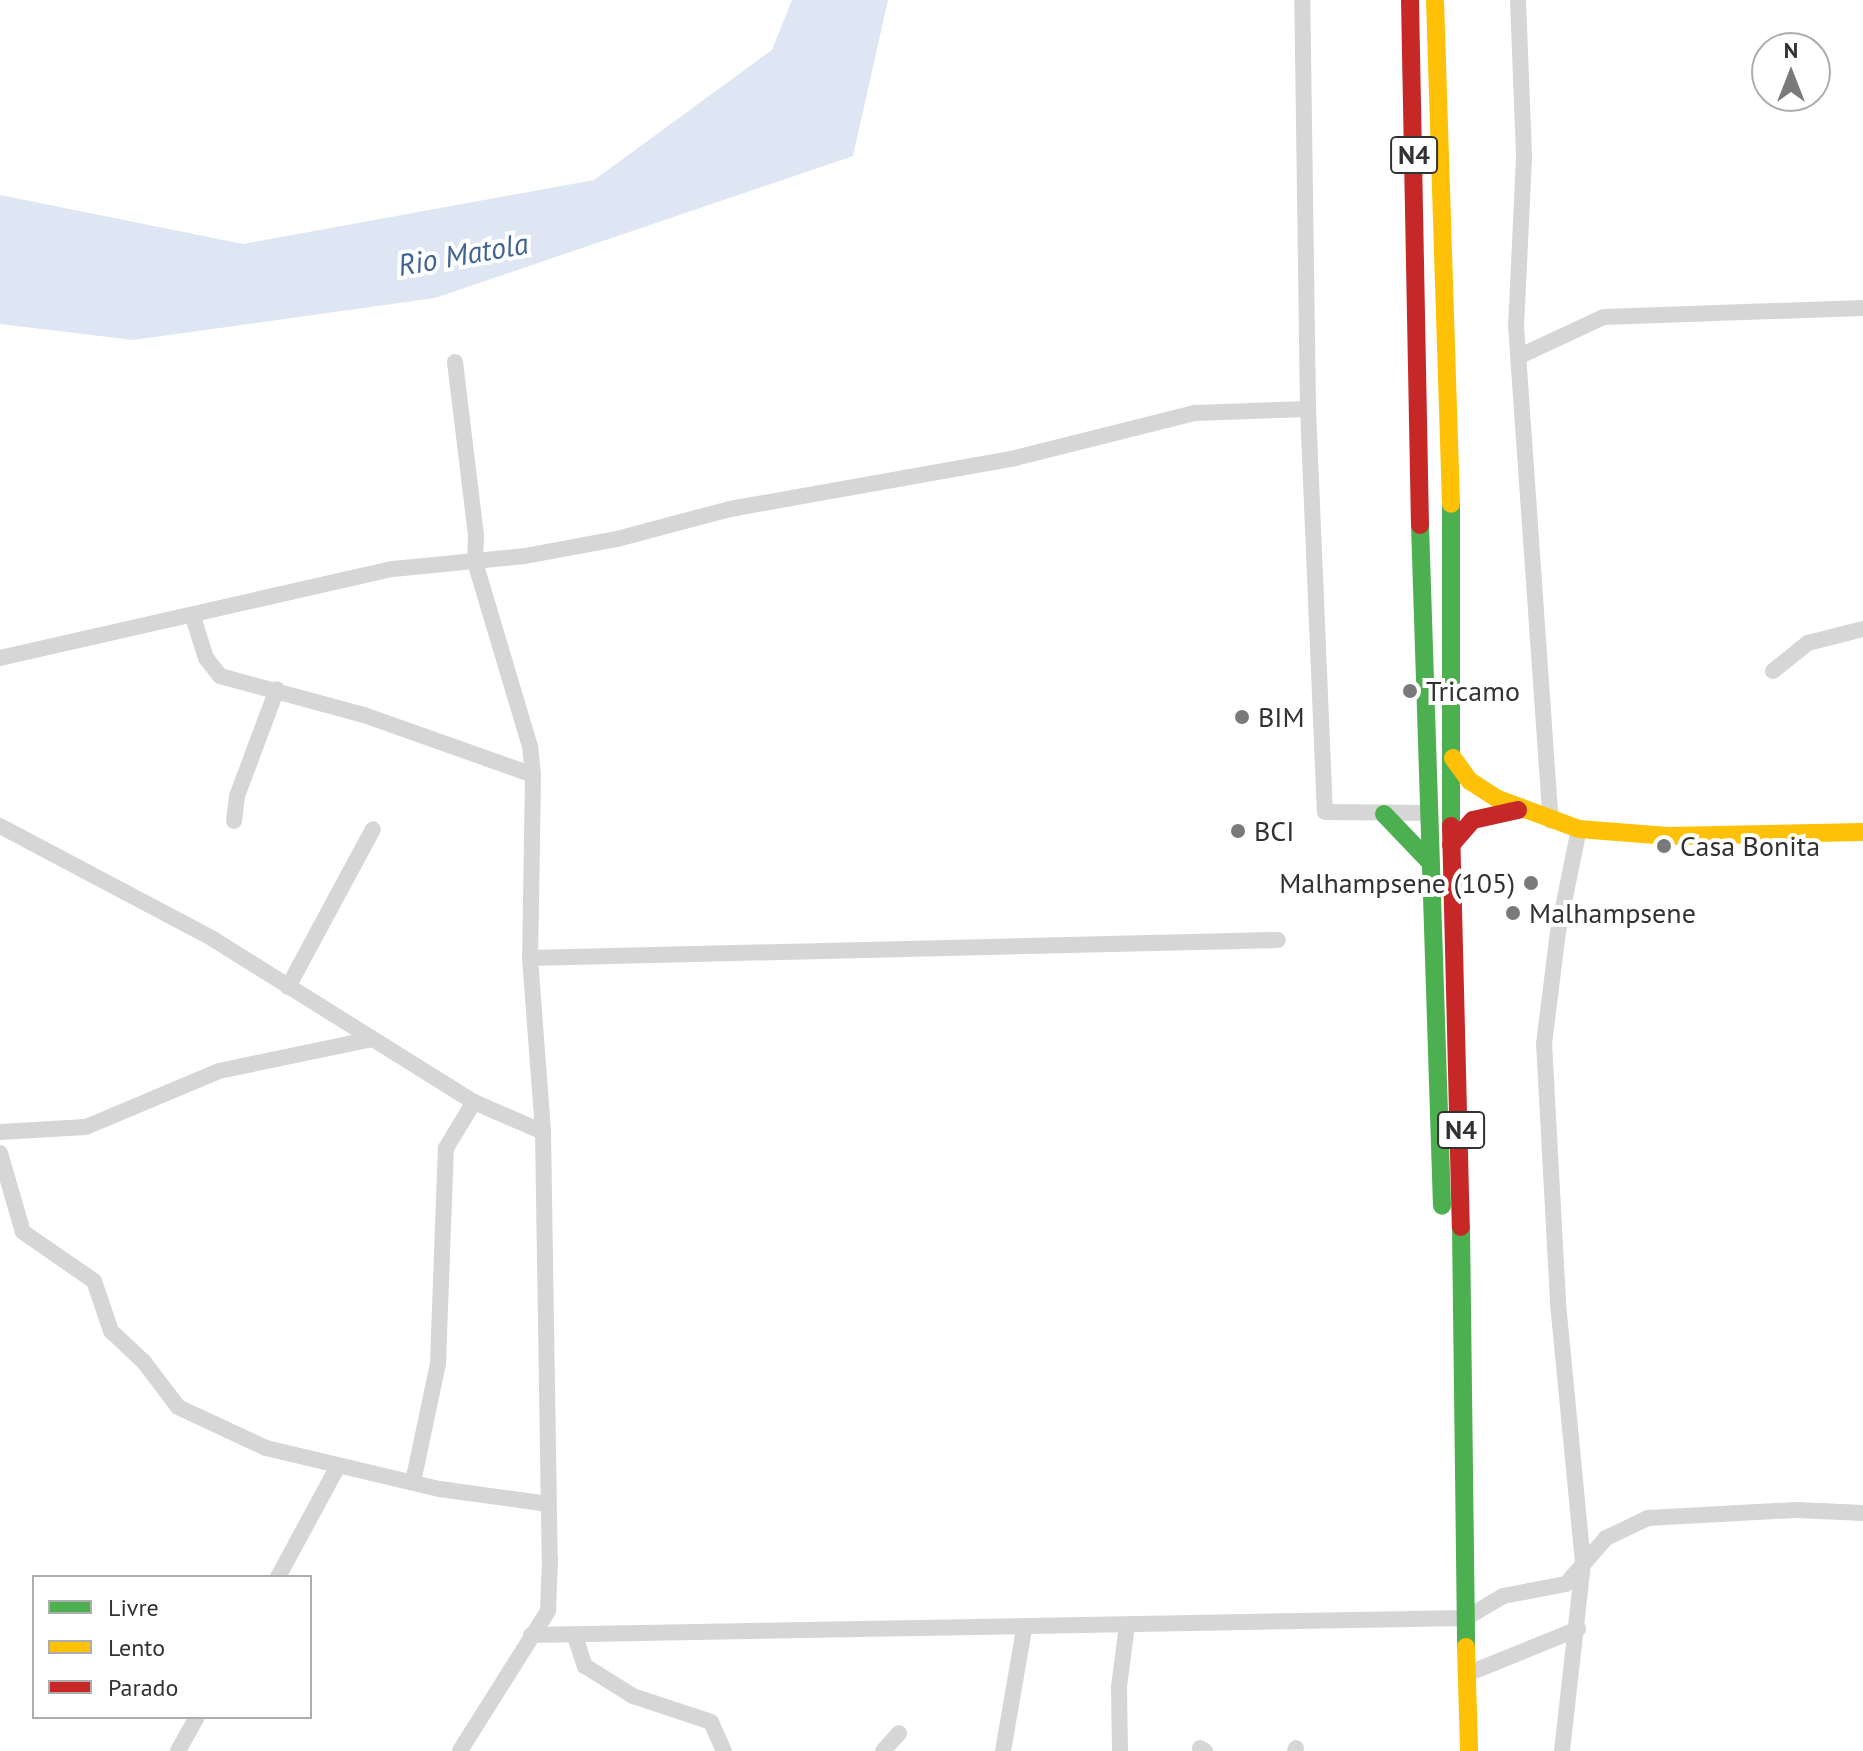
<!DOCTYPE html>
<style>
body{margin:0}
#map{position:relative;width:1863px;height:1751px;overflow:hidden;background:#fff;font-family:"PT Sans",sans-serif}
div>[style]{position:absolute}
.water>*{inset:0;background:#dde6f2}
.street>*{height:16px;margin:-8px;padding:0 8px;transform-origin:8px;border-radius:8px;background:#d6d6d6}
.fast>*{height:18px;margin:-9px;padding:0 9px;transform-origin:9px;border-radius:9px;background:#4caf50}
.slow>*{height:18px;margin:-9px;padding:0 9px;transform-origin:9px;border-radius:9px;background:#ffc107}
.jam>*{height:18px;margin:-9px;padding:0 9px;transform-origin:9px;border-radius:9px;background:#c62828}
.dots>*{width:22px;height:22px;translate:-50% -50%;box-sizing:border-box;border:4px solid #fff;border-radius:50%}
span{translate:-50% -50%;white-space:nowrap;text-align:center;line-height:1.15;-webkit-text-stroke:8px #fff;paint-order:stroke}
.shield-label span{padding:2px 6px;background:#fff;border:2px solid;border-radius:6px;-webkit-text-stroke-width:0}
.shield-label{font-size:26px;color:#323232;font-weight:700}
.poi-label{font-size:28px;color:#323232}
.left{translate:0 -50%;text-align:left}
.right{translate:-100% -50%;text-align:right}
.water-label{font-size:30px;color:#406594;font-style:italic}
.legend{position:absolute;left:32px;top:1575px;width:280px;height:144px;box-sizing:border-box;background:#fff;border:2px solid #adadad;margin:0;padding:10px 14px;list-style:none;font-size:24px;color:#323232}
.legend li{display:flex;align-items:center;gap:16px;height:40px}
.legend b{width:40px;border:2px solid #adadad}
.north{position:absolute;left:1751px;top:32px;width:80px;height:80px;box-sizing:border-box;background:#fff;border:2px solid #adadad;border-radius:50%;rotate:0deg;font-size:22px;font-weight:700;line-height:32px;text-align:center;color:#323232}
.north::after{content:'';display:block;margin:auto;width:28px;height:36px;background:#7a7a7a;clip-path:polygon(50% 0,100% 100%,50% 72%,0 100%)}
</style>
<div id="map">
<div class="water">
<i style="clip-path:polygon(792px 0,888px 0,853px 156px,435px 298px,133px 340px,0 324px,0 195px,243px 244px,594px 180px,772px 50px)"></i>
</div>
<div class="street">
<i style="left:1518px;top:0;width:158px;rotate:87.8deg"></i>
<i style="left:1524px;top:158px;width:167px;rotate:92.7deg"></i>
<i style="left:1516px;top:325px;width:497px;rotate:86deg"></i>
<i style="left:1522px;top:355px;width:90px;rotate:-24.9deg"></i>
<i style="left:1604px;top:317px;width:259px;rotate:-2deg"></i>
<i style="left:455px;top:362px;width:175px;rotate:83.1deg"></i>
<i style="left:476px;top:536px;width:26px;rotate:92deg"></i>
<i style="left:475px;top:562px;width:192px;rotate:73.4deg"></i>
<i style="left:530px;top:746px;width:29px;rotate:84deg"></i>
<i style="left:533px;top:775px;width:183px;rotate:90.9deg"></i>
<i style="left:530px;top:958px;width:174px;rotate:85.7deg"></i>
<i style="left:543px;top:1132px;width:427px;rotate:89.1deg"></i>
<i style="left:550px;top:1559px;width:52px;rotate:92.2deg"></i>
<i style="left:548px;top:1611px;width:165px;rotate:122.2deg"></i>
<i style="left:1308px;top:409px;width:403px;rotate:87.6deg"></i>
<i style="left:1325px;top:812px;width:105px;rotate:0.5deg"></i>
<i style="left:193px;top:617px;width:43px;rotate:72.4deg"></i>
<i style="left:206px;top:658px;width:23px;rotate:52deg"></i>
<i style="left:220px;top:676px;width:149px;rotate:15.2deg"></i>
<i style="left:364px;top:715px;width:179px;rotate:19.5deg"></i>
<i style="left:0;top:658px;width:403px;rotate:-12.8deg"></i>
<i style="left:393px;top:569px;width:133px;rotate:-5.6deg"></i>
<i style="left:525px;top:556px;width:94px;rotate:-10.5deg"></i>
<i style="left:617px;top:539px;width:117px;rotate:-14.9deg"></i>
<i style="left:730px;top:509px;width:290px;rotate:-10.1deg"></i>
<i style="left:1015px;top:458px;width:185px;rotate:-14.1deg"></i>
<i style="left:1194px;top:413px;width:114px;rotate:-2deg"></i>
<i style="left:1308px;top:409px;width:409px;rotate:-90.8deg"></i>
<i style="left:1773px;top:671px;width:45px;rotate:-38.7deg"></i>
<i style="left:1808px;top:643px;width:57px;rotate:-14.3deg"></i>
<i style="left:234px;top:821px;width:25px;rotate:-83deg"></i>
<i style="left:237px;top:796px;width:114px;rotate:-69.5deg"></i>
<i style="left:0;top:826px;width:241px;rotate:27.9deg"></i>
<i style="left:213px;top:939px;width:308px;rotate:32deg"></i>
<i style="left:474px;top:1102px;width:75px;rotate:23.5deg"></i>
<i style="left:530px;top:958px;width:748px;rotate:-1.38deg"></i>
<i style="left:288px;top:987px;width:179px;rotate:-61.7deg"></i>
<i style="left:0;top:1132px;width:86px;rotate:-3.3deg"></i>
<i style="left:86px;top:1127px;width:144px;rotate:-22.8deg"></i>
<i style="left:219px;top:1071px;width:156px;rotate:-11.8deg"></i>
<i style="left:0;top:1153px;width:82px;rotate:73.8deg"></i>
<i style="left:23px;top:1232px;width:86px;rotate:34.6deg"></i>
<i style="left:94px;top:1281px;width:53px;rotate:71.2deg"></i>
<i style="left:111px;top:1331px;width:45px;rotate:43.2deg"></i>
<i style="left:144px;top:1362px;width:56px;rotate:52.9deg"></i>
<i style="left:178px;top:1407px;width:97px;rotate:25deg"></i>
<i style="left:266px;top:1448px;width:179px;rotate:13.3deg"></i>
<i style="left:440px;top:1489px;width:109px;rotate:7.9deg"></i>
<i style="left:413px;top:1482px;width:122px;rotate:-78.1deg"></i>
<i style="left:438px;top:1363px;width:215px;rotate:-87.9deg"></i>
<i style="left:446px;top:1148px;width:54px;rotate:-58.7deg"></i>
<i style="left:278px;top:1577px;width:126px;rotate:-61.6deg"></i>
<i style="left:531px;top:1635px;width:935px;rotate:-1.04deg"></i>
<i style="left:1466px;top:1618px;width:43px;rotate:-30.7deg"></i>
<i style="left:1503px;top:1596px;width:64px;rotate:-10.8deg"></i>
<i style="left:1566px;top:1584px;width:61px;rotate:-49deg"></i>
<i style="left:1606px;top:1538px;width:47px;rotate:-25.5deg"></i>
<i style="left:1648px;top:1518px;width:150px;rotate:-3.1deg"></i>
<i style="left:1798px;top:1510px;width:65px;rotate:2.6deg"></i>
<i style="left:575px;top:1636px;width:32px;rotate:72deg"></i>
<i style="left:585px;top:1666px;width:57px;rotate:32deg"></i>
<i style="left:633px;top:1696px;width:82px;rotate:18.4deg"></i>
<i style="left:711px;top:1722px;width:32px;rotate:66deg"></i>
<i style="left:1467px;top:1674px;width:120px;rotate:-22.1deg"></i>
<i style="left:1200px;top:1748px;width:6px;rotate:31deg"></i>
<i style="left:178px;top:1751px;width:39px;rotate:-61deg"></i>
<i style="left:883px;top:1751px;width:24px;rotate:-48deg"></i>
<i style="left:1003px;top:1751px;width:123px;rotate:-80.2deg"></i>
<i style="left:1120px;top:1751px;width:64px;rotate:-90.9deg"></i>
<i style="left:1119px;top:1687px;width:63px;rotate:-82.6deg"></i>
<i style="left:1295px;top:1751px;width:3px;rotate:-72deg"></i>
<i style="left:1562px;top:1751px;width:189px;rotate:-83.6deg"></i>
<i style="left:1583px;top:1563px;width:263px;rotate:-95.5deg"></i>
<i style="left:1558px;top:1301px;width:257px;rotate:-93.1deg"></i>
<i style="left:1544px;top:1044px;width:113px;rotate:-82.9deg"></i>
<i style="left:1558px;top:932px;width:105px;rotate:-78.5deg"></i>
</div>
<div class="fast">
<i style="left:1451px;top:504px;width:322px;rotate:90deg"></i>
<i style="left:1420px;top:525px;width:681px;rotate:88.15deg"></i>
<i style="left:1384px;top:814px;width:65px;rotate:46.2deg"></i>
<i style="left:1461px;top:1227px;width:420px;rotate:89.3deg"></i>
</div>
<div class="slow">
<i style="left:1435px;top:0;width:504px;rotate:88.18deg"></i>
<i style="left:1453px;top:758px;width:29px;rotate:54deg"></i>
<i style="left:1470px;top:781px;width:33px;rotate:33deg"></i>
<i style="left:1498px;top:799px;width:86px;rotate:20.3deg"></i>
<i style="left:1579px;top:829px;width:89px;rotate:4.5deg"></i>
<i style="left:1668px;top:836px;width:195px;rotate:-1.2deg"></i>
<i style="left:1466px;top:1647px;width:104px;rotate:88.3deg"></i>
</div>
<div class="jam">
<i style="left:1410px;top:0;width:525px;rotate:88.91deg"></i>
<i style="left:1451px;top:826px;width:401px;rotate:88.6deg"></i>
<i style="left:1451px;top:845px;width:33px;rotate:-49deg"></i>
<i style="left:1473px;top:820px;width:46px;rotate:-12.5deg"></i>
</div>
<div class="dots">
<i style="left:1410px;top:691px;background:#7a7a7a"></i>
<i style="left:1242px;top:717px;background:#7a7a7a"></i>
<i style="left:1238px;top:831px;background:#7a7a7a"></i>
<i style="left:1664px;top:846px;background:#7a7a7a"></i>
<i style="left:1531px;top:883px;background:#7a7a7a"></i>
<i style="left:1513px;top:913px;background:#7a7a7a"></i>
</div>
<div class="shield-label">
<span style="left:1414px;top:155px">N4</span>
<span style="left:1461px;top:1130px">N4</span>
</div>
<div class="poi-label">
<span class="left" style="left:1426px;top:691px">Tricamo</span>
<span class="left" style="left:1258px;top:717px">BIM</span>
<span class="left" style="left:1254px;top:831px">BCI</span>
<span class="left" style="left:1680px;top:846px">Casa Bonita</span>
<span class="right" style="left:1515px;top:883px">Malhampsene (105)</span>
<span class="left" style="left:1529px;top:913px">Malhampsene</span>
</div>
<div class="water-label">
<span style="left:463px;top:254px;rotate:-10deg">Rio Matola</span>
</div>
<ul class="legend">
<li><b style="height:10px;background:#4caf50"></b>Livre</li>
<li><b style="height:10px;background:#ffc107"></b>Lento</li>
<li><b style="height:10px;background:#c62828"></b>Parado</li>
</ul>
<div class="north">N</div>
</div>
